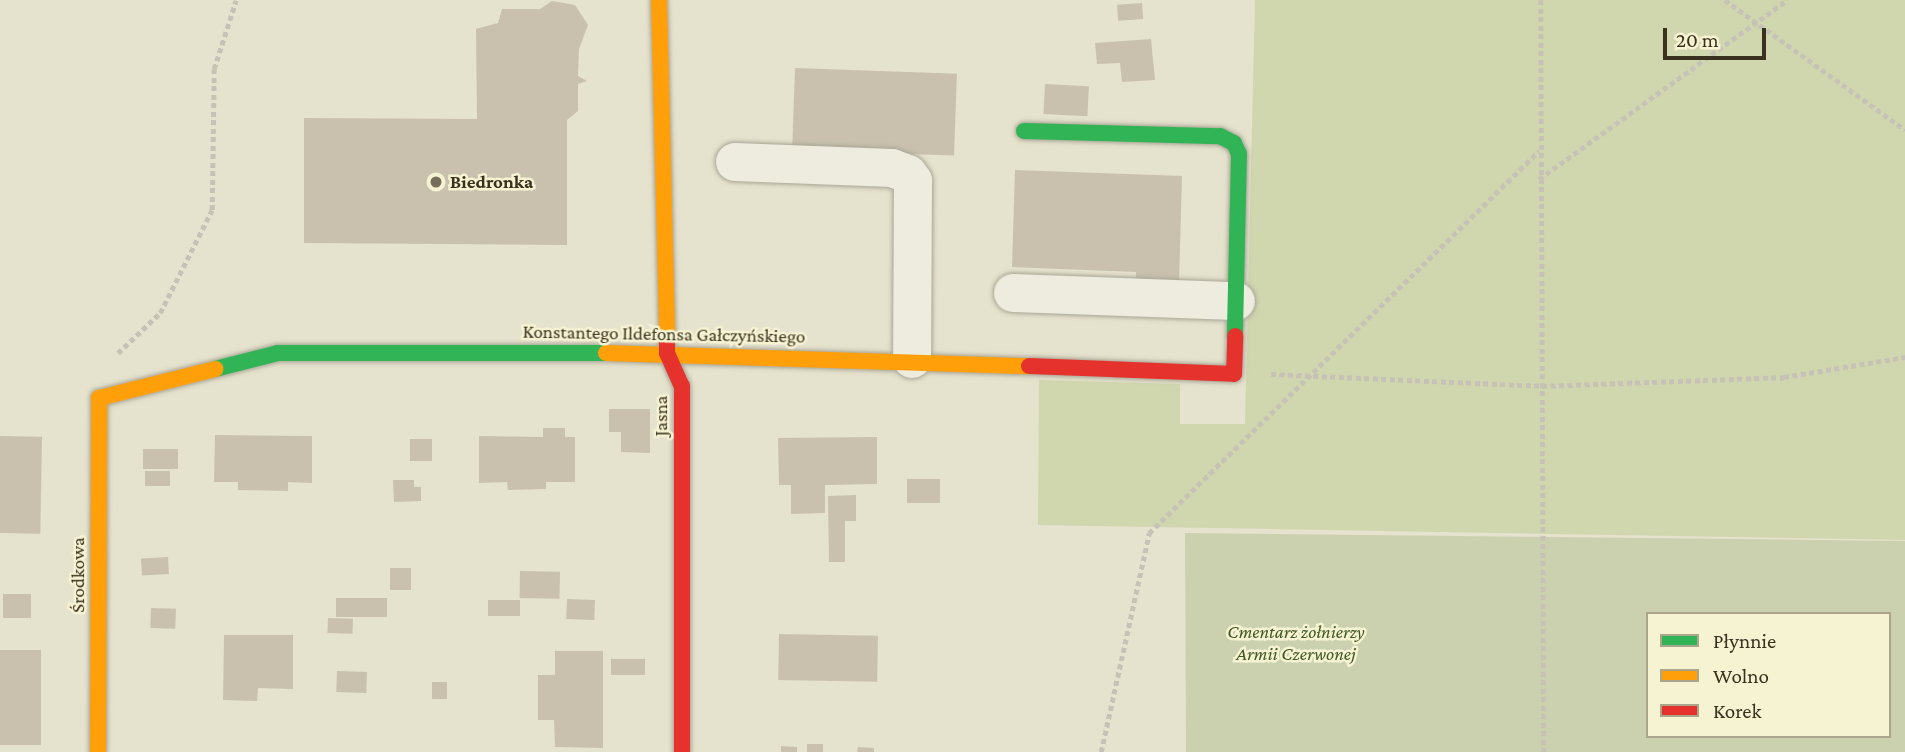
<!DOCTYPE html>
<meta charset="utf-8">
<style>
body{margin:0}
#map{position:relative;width:1905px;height:752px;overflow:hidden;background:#e5e2cd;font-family:"Crimson Pro",serif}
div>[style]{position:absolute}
.green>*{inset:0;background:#d0d7af}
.cemetery>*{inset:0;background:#cbd1af}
.building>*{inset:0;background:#c9c1ae;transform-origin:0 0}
.path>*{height:4.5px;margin-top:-2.25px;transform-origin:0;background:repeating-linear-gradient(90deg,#c6c3b6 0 5px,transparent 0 8.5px)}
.roads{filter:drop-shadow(0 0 2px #aaa696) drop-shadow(0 0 2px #aaa696)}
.street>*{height:38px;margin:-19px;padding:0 19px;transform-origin:19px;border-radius:19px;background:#eeebdf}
.fast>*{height:16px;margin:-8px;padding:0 8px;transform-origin:8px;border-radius:8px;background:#30b455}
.slow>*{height:16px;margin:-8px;padding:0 8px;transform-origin:8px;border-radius:8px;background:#ff9f0a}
.jam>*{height:16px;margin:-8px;padding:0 8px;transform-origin:8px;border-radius:8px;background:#e5322d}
.dots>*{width:19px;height:19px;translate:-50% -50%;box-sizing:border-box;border:4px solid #f6f3d3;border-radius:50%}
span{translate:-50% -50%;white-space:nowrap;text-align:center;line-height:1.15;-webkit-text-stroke:5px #f6f3d3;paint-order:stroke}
.poi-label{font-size:19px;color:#3a301e;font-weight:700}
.left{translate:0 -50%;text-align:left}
.street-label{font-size:19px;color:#3a301e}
.park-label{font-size:19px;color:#415724;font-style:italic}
.legend{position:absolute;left:1646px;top:612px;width:245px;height:126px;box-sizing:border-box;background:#f6f3d3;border:2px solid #aba58b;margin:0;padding:9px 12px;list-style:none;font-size:21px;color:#3a301e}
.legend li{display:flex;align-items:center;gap:14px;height:35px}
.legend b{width:35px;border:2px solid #aba58b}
.scale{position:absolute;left:1663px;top:28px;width:103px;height:32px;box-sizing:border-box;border:4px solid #3a301e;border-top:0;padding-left:9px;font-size:21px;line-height:24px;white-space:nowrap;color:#3a301e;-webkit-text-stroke:5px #f6f3d3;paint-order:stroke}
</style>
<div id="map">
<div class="green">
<i style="clip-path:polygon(1255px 0,1905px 0,1905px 540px,1038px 525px,1039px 380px,1180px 384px,1180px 424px,1245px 424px)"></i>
</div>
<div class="cemetery">
<i style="clip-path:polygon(evenodd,1185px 533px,1905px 541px,1905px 752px,1186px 752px,1185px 533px,1648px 614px,1889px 614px,1889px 736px,1648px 736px,1648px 614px)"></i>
</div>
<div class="building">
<i style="clip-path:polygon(552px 1px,575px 5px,588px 25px,579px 49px,578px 76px,587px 81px,578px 84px,578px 111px,567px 120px,567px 245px,304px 243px,304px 118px,477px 119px,476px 29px,498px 23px,502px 9px,540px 9px)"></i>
<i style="left:1142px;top:3px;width:16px;height:25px;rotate:86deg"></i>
<i style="clip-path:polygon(1151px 39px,1155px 80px,1122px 82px,1120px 63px,1097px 64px,1095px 43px)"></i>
<i style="left:795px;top:68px;width:162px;height:82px;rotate:2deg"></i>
<i style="left:1045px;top:84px;width:44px;height:30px;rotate:3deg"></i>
<i style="clip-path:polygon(1015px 170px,1182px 176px,1179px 284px,1136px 283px,1136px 272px,1012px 267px)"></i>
<i style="clip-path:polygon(609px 409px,650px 409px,650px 453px,621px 452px,621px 432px,609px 432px)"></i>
<i style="clip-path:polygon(543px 428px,565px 428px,565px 437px,575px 437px,575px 482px,546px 482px,546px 489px,508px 490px,507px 482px,479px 483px,479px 436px,543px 437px)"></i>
<i style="clip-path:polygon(215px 435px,312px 436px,312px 483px,288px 482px,288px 491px,238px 490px,238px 482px,214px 482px)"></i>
<i style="left:0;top:436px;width:42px;height:97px;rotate:1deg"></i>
<i style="clip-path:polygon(877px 437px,877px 484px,825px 485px,825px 513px,791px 514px,791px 485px,779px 485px,778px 438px)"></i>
<i style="left:432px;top:439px;width:22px;height:22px;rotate:90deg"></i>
<i style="left:143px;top:449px;width:35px;height:20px"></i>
<i style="left:145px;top:471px;width:25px;height:15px"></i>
<i style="left:907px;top:479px;width:33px;height:24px"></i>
<i style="clip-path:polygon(393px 480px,414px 480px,414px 487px,421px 487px,421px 501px,394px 502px)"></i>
<i style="clip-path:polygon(856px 495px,856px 521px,845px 521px,845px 562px,829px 562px,828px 496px)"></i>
<i style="left:168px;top:557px;width:17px;height:27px;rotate:87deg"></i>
<i style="left:411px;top:568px;width:22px;height:21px;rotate:90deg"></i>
<i style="left:520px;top:571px;width:40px;height:27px;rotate:1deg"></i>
<i style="left:3px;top:594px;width:28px;height:24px"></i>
<i style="left:336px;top:598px;width:51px;height:19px"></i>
<i style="left:567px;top:599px;width:28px;height:20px;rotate:2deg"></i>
<i style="left:488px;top:600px;width:32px;height:16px"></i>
<i style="left:151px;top:608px;width:25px;height:20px;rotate:2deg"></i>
<i style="left:328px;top:618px;width:25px;height:15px;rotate:2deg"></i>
<i style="left:779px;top:634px;width:99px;height:46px;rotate:1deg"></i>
<i style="clip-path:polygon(224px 635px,293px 635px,293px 689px,258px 688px,257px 701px,223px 700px)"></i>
<i style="left:0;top:650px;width:41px;height:95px"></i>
<i style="clip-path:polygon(555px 651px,603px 651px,603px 748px,555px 747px,554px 720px,538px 720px,538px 675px,555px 675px)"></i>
<i style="left:611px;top:659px;width:34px;height:16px"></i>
<i style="left:337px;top:671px;width:30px;height:21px;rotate:2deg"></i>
<i style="left:432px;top:682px;width:15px;height:17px"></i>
<i style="left:807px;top:744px;width:16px;height:8px"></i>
<i style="clip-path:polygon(781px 746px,797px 747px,797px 752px,781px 752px)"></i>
<i style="clip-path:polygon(858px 747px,874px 748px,874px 752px,857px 752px)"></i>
</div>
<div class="path">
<i style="left:1541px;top:0;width:752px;rotate:89.77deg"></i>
<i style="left:1725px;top:0;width:222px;rotate:35.8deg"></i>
<i style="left:1539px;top:179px;width:306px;rotate:-35.8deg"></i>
<i style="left:118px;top:353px;width:58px;rotate:-43.6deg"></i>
<i style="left:160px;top:313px;width:115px;rotate:-63.2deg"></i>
<i style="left:212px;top:210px;width:141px;rotate:-89.2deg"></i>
<i style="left:214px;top:69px;width:72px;rotate:-72.3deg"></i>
<i style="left:1271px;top:374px;width:271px;rotate:2.5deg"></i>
<i style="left:1542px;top:386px;width:242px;rotate:-2.1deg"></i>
<i style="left:1784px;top:377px;width:123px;rotate:-9.4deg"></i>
<i style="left:1101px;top:752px;width:224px;rotate:-77.6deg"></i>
<i style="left:1149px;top:533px;width:546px;rotate:-44.41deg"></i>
</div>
<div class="roads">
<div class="street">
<i style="left:735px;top:162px;width:157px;rotate:2.2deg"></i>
<i style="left:892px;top:168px;width:17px;rotate:21deg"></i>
<i style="left:908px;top:174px;width:9px;rotate:54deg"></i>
<i style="left:913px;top:181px;width:178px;rotate:90.3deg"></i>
<i style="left:1013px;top:293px;width:223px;rotate:2.1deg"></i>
</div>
<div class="fast">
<i style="left:1024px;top:131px;width:196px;rotate:1.5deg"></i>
<i style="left:1220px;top:136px;width:16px;rotate:27deg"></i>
<i style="left:1234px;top:143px;width:12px;rotate:66deg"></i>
<i style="left:1239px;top:154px;width:182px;rotate:91.3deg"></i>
<i style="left:215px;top:369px;width:65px;rotate:-14.3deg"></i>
<i style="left:278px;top:353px;width:328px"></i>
</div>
<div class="slow">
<i style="left:659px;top:0;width:339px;rotate:88.6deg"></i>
<i style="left:606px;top:353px;width:423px;rotate:1.8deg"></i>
<i style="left:98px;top:752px;width:354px;rotate:-89.8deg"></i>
<i style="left:99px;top:398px;width:120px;rotate:-14deg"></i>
</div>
<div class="jam">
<i style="left:667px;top:339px;width:14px;rotate:90deg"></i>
<i style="left:667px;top:353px;width:36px;rotate:66deg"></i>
<i style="left:682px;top:386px;width:366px;rotate:90deg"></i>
<i style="left:1029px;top:366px;width:205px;rotate:2.2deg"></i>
<i style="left:1234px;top:374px;width:38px;rotate:-88deg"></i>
</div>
</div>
<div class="dots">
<i style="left:436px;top:182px;background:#766e5b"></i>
</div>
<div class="poi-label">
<span class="left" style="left:450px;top:182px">Biedronka</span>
</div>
<div class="street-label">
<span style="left:664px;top:334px;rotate:1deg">Konstantego Ildefonsa Gałczyńskiego</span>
<span style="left:661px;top:416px;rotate:-90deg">Jasna</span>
<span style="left:78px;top:575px;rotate:-90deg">Środkowa</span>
</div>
<div class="park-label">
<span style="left:1296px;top:643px">Cmentarz żołnierzy<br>Armii Czerwonej</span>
</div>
<ul class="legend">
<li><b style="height:9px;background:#30b455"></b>Płynnie</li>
<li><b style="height:9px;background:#ff9f0a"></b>Wolno</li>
<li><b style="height:9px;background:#e5322d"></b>Korek</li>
</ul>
<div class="scale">20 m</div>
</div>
